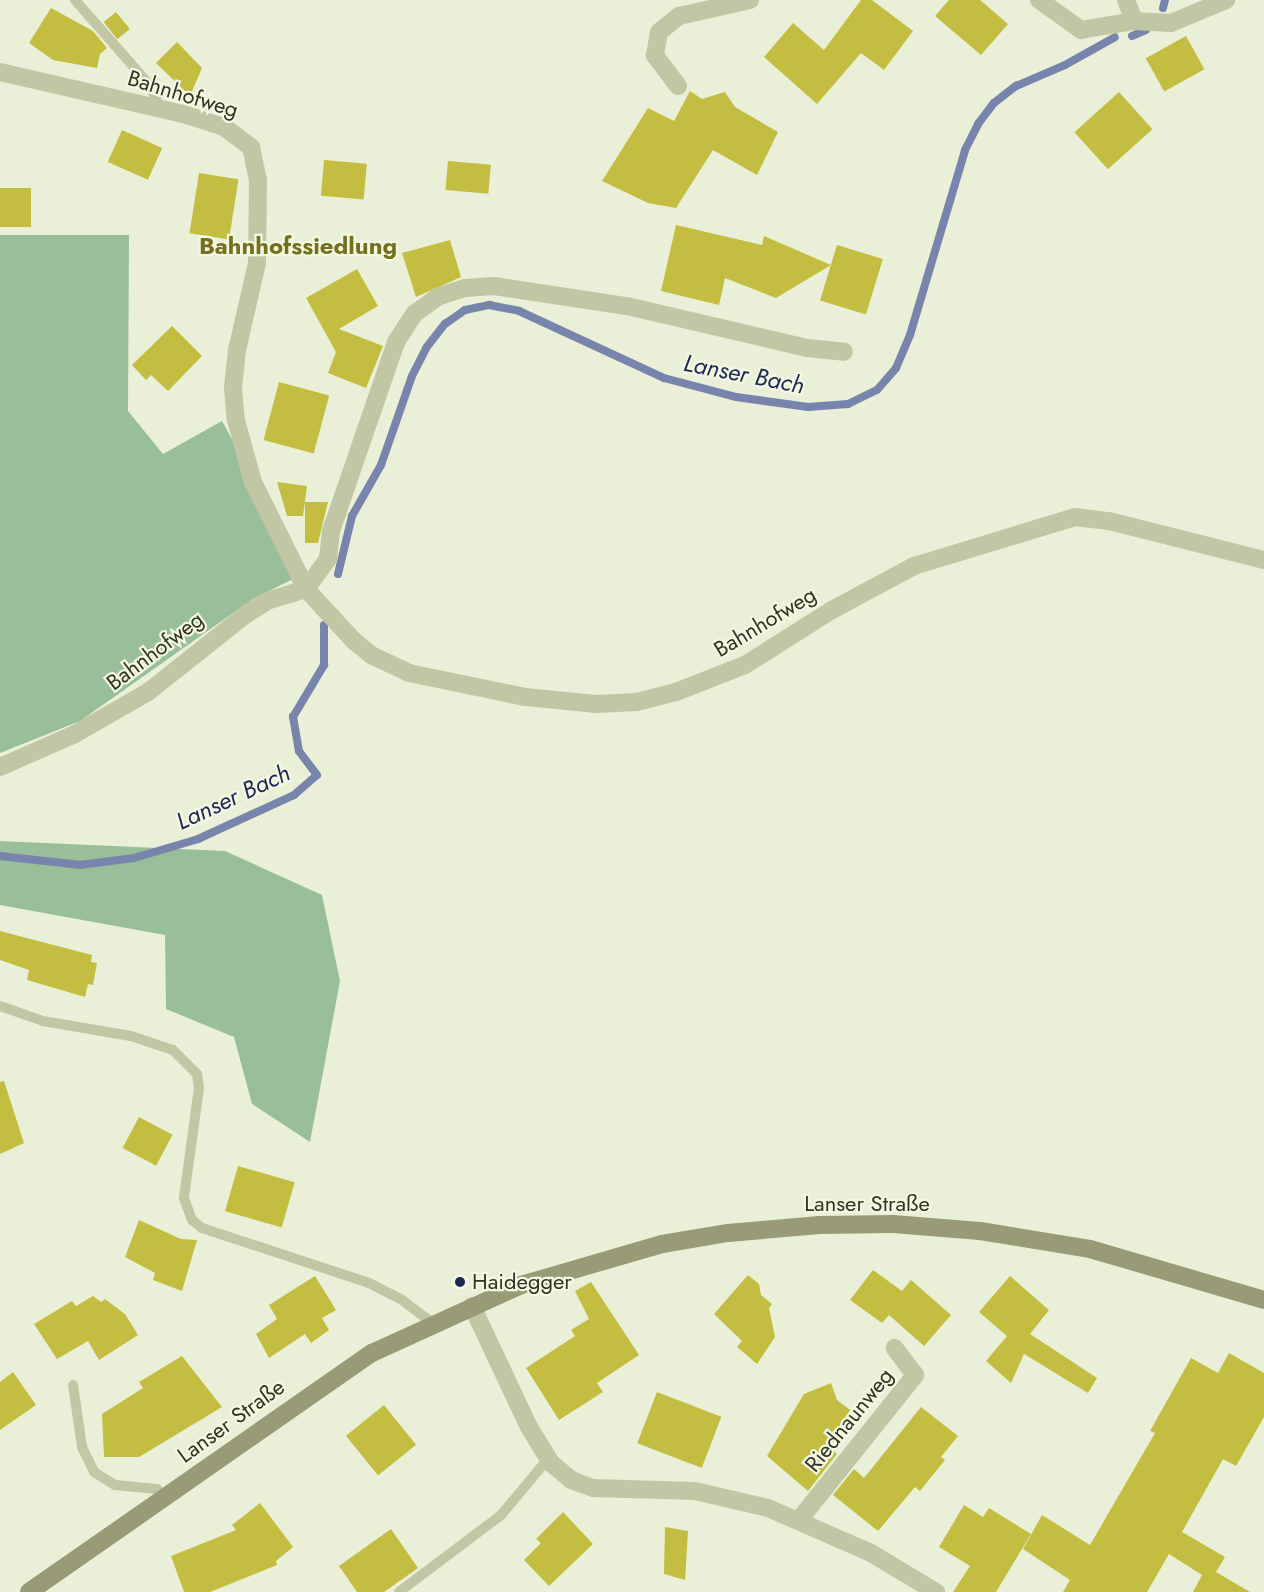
<!DOCTYPE html>
<meta charset="utf-8">
<style>
body{margin:0}
#map{position:relative;width:1264px;height:1592px;overflow:hidden;background:#eaf0d7;font-family:Jost,sans-serif}
div>[style]{position:absolute}
.green>*{inset:0;background:#98be9a}
.stream>*{height:8px;margin:-4px;padding:0 4px;transform-origin:4px;border-radius:4px;background:#7784ac}
.building>*{inset:0;background:#c3be42;transform-origin:0 0}
.lane>*{height:10px;margin:-5px;padding:0 5px;transform-origin:5px;border-radius:5px;background:#c1c7a4}
.street>*{height:18px;margin:-9px;padding:0 9px;transform-origin:9px;border-radius:9px;background:#c1c7a4}
.secondary>*{height:18px;margin:-9px;padding:0 9px;transform-origin:9px;border-radius:9px;background:#989b75}
.dots>*{width:16px;height:16px;translate:-50% -50%;box-sizing:border-box;border:3px solid #f3f8e3;border-radius:50%}
span{translate:-50% -50%;white-space:nowrap;text-align:center;line-height:1.15;-webkit-text-stroke:4.5px #f3f8e3;paint-order:stroke}
.street-label{font-size:22px;color:#323325}
.poi-label{font-size:22px;color:#323325}
.left{translate:0 -50%;text-align:left}
.neighbourhood-label{font-size:24px;color:#75701e;font-weight:700}
.water-label{font-size:24px;color:#1c2853;font-style:italic}
</style>
<div id="map">
<div class="green">
<i style="clip-path:polygon(0 235px,129px 235px,128px 411px,163px 454px,222px 421px,305px 573px,253px 599px,80px 721px,0 753px)"></i>
<i style="clip-path:polygon(0 841px,225px 851px,322px 895px,340px 981px,310px 1142px,252px 1104px,234px 1037px,166px 1009px,165px 935px,0 905px)"></i>
</div>
<div class="stream">
<i style="left:1163px;top:8px;width:8px;rotate:-76deg"></i>
<i style="left:1132px;top:36px;width:15px;rotate:-23deg"></i>
<i style="left:338px;top:574px;width:60px;rotate:-76.4deg"></i>
<i style="left:352px;top:516px;width:59px;rotate:-60.4deg"></i>
<i style="left:381px;top:465px;width:94px;rotate:-70.8deg"></i>
<i style="left:412px;top:376px;width:31px;rotate:-63deg"></i>
<i style="left:426px;top:348px;width:31px;rotate:-52deg"></i>
<i style="left:445px;top:324px;width:24px;rotate:-35deg"></i>
<i style="left:465px;top:310px;width:25px;rotate:-12deg"></i>
<i style="left:489px;top:305px;width:31px;rotate:11deg"></i>
<i style="left:519px;top:311px;width:160px;rotate:24.8deg"></i>
<i style="left:664px;top:378px;width:74px;rotate:14.8deg"></i>
<i style="left:736px;top:397px;width:73px;rotate:7.9deg"></i>
<i style="left:808px;top:407px;width:40px;rotate:-4.3deg"></i>
<i style="left:848px;top:404px;width:32px;rotate:-26deg"></i>
<i style="left:877px;top:390px;width:29px;rotate:-49deg"></i>
<i style="left:896px;top:368px;width:36px;rotate:-67deg"></i>
<i style="left:910px;top:335px;width:193px;rotate:-73.4deg"></i>
<i style="left:965px;top:150px;width:29px;rotate:-63deg"></i>
<i style="left:978px;top:124px;width:26px;rotate:-53deg"></i>
<i style="left:994px;top:103px;width:28px;rotate:-38deg"></i>
<i style="left:1016px;top:86px;width:53px;rotate:-23.2deg"></i>
<i style="left:1065px;top:65px;width:57px;rotate:-29.2deg"></i>
<i style="left:0;top:856px;width:81px;rotate:6.4deg"></i>
<i style="left:80px;top:865px;width:54px;rotate:-7.4deg"></i>
<i style="left:134px;top:858px;width:67px;rotate:-16.5deg"></i>
<i style="left:198px;top:839px;width:106px;rotate:-24.6deg"></i>
<i style="left:294px;top:795px;width:30px;rotate:-41deg"></i>
<i style="left:317px;top:775px;width:30px;rotate:-127deg"></i>
<i style="left:299px;top:751px;width:35px;rotate:-100deg"></i>
<i style="left:293px;top:717px;width:61px;rotate:-59.2deg"></i>
<i style="left:324px;top:665px;width:40px;rotate:-90deg"></i>
</div>
<div class="building">
<i style="clip-path:polygon(861px 0,872px 0,913px 31px,884px 70px,861px 53px,817px 104px,764px 57px,793px 23px,824px 50px)"></i>
<i style="clip-path:polygon(949px 0,980px 0,1008px 24px,981px 55px,935px 16px)"></i>
<i style="clip-path:polygon(51px 8px,93px 31px,107px 48px,100px 54px,97px 68px,53px 60px,29px 43px)"></i>
<i style="left:116px;top:12px;width:22px;height:16px;rotate:51deg"></i>
<i style="left:1186px;top:36px;width:38px;height:46px;rotate:61deg"></i>
<i style="clip-path:polygon(177px 42px,202px 68px,190px 96px,156px 63px)"></i>
<i style="clip-path:polygon(690px 91px,702px 99px,725px 92px,735px 107px,778px 132px,757px 175px,713px 150px,676px 208px,648px 203px,602px 181px,648px 108px,674px 121px)"></i>
<i style="left:1119px;top:92px;width:50px;height:60px;rotate:48deg"></i>
<i style="left:122px;top:130px;width:44px;height:35px;rotate:24deg"></i>
<i style="left:324px;top:160px;width:43px;height:36px;rotate:5deg"></i>
<i style="left:448px;top:161px;width:43px;height:29px;rotate:5deg"></i>
<i style="left:199px;top:173px;width:40px;height:61px;rotate:9deg"></i>
<i style="left:0;top:188px;width:31px;height:39px"></i>
<i style="clip-path:polygon(676px 225px,762px 245px,764px 236px,831px 265px,776px 298px,725px 278px,719px 305px,661px 291px)"></i>
<i style="clip-path:polygon(450px 240px,461px 277px,416px 297px,402px 253px)"></i>
<i style="left:837px;top:245px;width:48px;height:58px;rotate:17deg"></i>
<i style="clip-path:polygon(357px 269px,378px 306px,339px 329px,383px 346px,366px 388px,328px 373px,336px 352px,306px 298px)"></i>
<i style="clip-path:polygon(172px 326px,202px 356px,168px 391px,151px 375px,146px 380px,132px 365px)"></i>
<i style="left:279px;top:382px;width:52px;height:60px;rotate:15deg"></i>
<i style="clip-path:polygon(277px 482px,307px 486px,303px 516px,287px 516px)"></i>
<i style="clip-path:polygon(305px 502px,328px 502px,318px 543px,305px 543px)"></i>
<i style="clip-path:polygon(0 931px,92px 955px,91px 962px,97px 963px,93px 985px,88px 984px,85px 997px,27px 980px,29px 970px,0 960px)"></i>
<i style="clip-path:polygon(4px 1081px,24px 1143px,0 1154px,0 1082px)"></i>
<i style="left:139px;top:1117px;width:38px;height:35px;rotate:28deg"></i>
<i style="left:238px;top:1166px;width:59px;height:47px;rotate:16deg"></i>
<i style="clip-path:polygon(139px 1220px,181px 1239px,197px 1240px,182px 1291px,153px 1280px,155px 1273px,125px 1257px)"></i>
<i style="clip-path:polygon(873px 1270px,902px 1291px,911px 1280px,951px 1315px,924px 1346px,889px 1315px,882px 1323px,850px 1300px)"></i>
<i style="clip-path:polygon(748px 1275px,759px 1284px,761px 1295px,772px 1304px,769px 1308px,775px 1337px,757px 1364px,737px 1347px,742px 1341px,714px 1314px)"></i>
<i style="clip-path:polygon(315px 1276px,336px 1310px,322px 1318px,329px 1330px,311px 1343px,305px 1334px,269px 1358px,256px 1334px,277px 1319px,269px 1305px)"></i>
<i style="clip-path:polygon(1010px 1276px,1049px 1310px,1030px 1334px,1097px 1378px,1088px 1393px,1024px 1354px,1011px 1383px,986px 1361px,1007px 1336px,979px 1312px)"></i>
<i style="clip-path:polygon(591px 1282px,639px 1355px,597px 1383px,603px 1392px,559px 1420px,526px 1368px,575px 1336px,571px 1330px,589px 1319px,575px 1291px)"></i>
<i style="clip-path:polygon(93px 1296px,101px 1302px,105px 1299px,125px 1314px,138px 1335px,99px 1360px,88px 1341px,57px 1359px,34px 1324px,72px 1301px,76px 1306px)"></i>
<i style="clip-path:polygon(1229px 1353px,1264px 1373px,1264px 1417px,1236px 1466px,1223px 1459px,1182px 1532px,1225px 1557px,1216px 1572px,1250px 1592px,1193px 1592px,1202px 1575px,1169px 1554px,1147px 1592px,1063px 1592px,1070px 1580px,1023px 1549px,1042px 1515px,1090px 1545px,1155px 1433px,1150px 1431px,1191px 1358px,1218px 1373px)"></i>
<i style="clip-path:polygon(182px 1356px,222px 1407px,139px 1457px,104px 1457px,102px 1414px,143px 1388px,139px 1382px)"></i>
<i style="clip-path:polygon(13px 1372px,36px 1405px,0 1430px,0 1382px)"></i>
<i style="clip-path:polygon(831px 1383px,837px 1400px,854px 1413px,829px 1447px,837px 1454px,808px 1491px,767px 1456px,804px 1394px)"></i>
<i style="left:657px;top:1392px;width:69px;height:55px;rotate:21deg"></i>
<i style="left:384px;top:1405px;width:51px;height:49px;rotate:51deg"></i>
<i style="clip-path:polygon(921px 1407px,958px 1436px,941px 1457px,945px 1460px,920px 1491px,915px 1487px,878px 1531px,833px 1495px,854px 1469px,864px 1478px)"></i>
<i style="clip-path:polygon(260px 1503px,293px 1547px,276px 1561px,277px 1565px,210px 1592px,184px 1592px,171px 1556px,236px 1530px,232px 1525px)"></i>
<i style="clip-path:polygon(964px 1505px,983px 1517px,989px 1508px,1031px 1534px,996px 1592px,953px 1592px,970px 1566px,939px 1547px)"></i>
<i style="clip-path:polygon(563px 1512px,593px 1544px,549px 1586px,524px 1560px,541px 1543px,536px 1539px)"></i>
<i style="clip-path:polygon(665px 1527px,688px 1531px,685px 1580px,664px 1574px)"></i>
<i style="clip-path:polygon(391px 1529px,418px 1568px,384px 1592px,357px 1592px,339px 1566px)"></i>
</div>
<div class="lane">
<i style="left:75px;top:0;width:111px;rotate:48.7deg"></i>
<i style="left:148px;top:83px;width:28px;rotate:63deg"></i>
<i style="left:0;top:1006px;width:46px;rotate:19.2deg"></i>
<i style="left:43px;top:1021px;width:89px;rotate:9.7deg"></i>
<i style="left:131px;top:1036px;width:44px;rotate:18.4deg"></i>
<i style="left:173px;top:1050px;width:34px;rotate:45deg"></i>
<i style="left:197px;top:1074px;width:14px;rotate:82deg"></i>
<i style="left:199px;top:1088px;width:111px;rotate:97.8deg"></i>
<i style="left:184px;top:1198px;width:23px;rotate:70deg"></i>
<i style="left:192px;top:1220px;width:13px;rotate:39deg"></i>
<i style="left:202px;top:1228px;width:176px;rotate:18.2deg"></i>
<i style="left:369px;top:1283px;width:37px;rotate:27deg"></i>
<i style="left:402px;top:1300px;width:40px;rotate:37deg"></i>
<i style="left:73px;top:1385px;width:63px;rotate:81.7deg"></i>
<i style="left:82px;top:1447px;width:28px;rotate:64deg"></i>
<i style="left:94px;top:1472px;width:25px;rotate:32deg"></i>
<i style="left:115px;top:1485px;width:42px;rotate:5.4deg"></i>
<i style="left:157px;top:1489px;width:13px;rotate:45deg"></i>
<i style="left:399px;top:1592px;width:128px;rotate:-37deg"></i>
<i style="left:501px;top:1515px;width:73px;rotate:-50deg"></i>
</div>
<div class="street">
<i style="left:1039px;top:0;width:52px;rotate:35.5deg"></i>
<i style="left:1081px;top:30px;width:54px;rotate:-9.6deg"></i>
<i style="left:1134px;top:21px;width:37px;rotate:3deg"></i>
<i style="left:1171px;top:23px;width:60px;rotate:-22.7deg"></i>
<i style="left:1126px;top:0;width:22px;rotate:69deg"></i>
<i style="left:0;top:72px;width:188px;rotate:12.9deg"></i>
<i style="left:183px;top:114px;width:43px;rotate:17.6deg"></i>
<i style="left:224px;top:127px;width:34px;rotate:37deg"></i>
<i style="left:251px;top:147px;width:34px;rotate:78deg"></i>
<i style="left:258px;top:180px;width:83px;rotate:90.7deg"></i>
<i style="left:257px;top:263px;width:89px;rotate:102.9deg"></i>
<i style="left:237px;top:350px;width:38px;rotate:96deg"></i>
<i style="left:233px;top:388px;width:32px;rotate:85deg"></i>
<i style="left:236px;top:420px;width:64px;rotate:74.7deg"></i>
<i style="left:253px;top:482px;width:119px;rotate:63.6deg"></i>
<i style="left:306px;top:589px;width:71px;rotate:47.3deg"></i>
<i style="left:354px;top:641px;width:22px;rotate:39deg"></i>
<i style="left:371px;top:655px;width:42px;rotate:25.3deg"></i>
<i style="left:409px;top:673px;width:118px;rotate:11.7deg"></i>
<i style="left:525px;top:697px;width:72px;rotate:5.6deg"></i>
<i style="left:597px;top:704px;width:40px;rotate:-2.9deg"></i>
<i style="left:637px;top:702px;width:40px;rotate:-14.4deg"></i>
<i style="left:676px;top:692px;width:74px;rotate:-21.4deg"></i>
<i style="left:745px;top:665px;width:103px;rotate:-32.3deg"></i>
<i style="left:832px;top:610px;width:93px;rotate:-28.2deg"></i>
<i style="left:914px;top:566px;width:168px;rotate:-16.9deg"></i>
<i style="left:1075px;top:517px;width:34px;rotate:7deg"></i>
<i style="left:1109px;top:521px;width:160px;rotate:14.1deg"></i>
<i style="left:678px;top:86px;width:39px;rotate:-127deg"></i>
<i style="left:655px;top:55px;width:23px;rotate:-80deg"></i>
<i style="left:659px;top:32px;width:26px;rotate:-39deg"></i>
<i style="left:679px;top:16px;width:73px;rotate:-12.7deg"></i>
<i style="left:0;top:767px;width:82px;rotate:-23.7deg"></i>
<i style="left:75px;top:734px;width:84px;rotate:-29.9deg"></i>
<i style="left:148px;top:692px;width:124px;rotate:-38.4deg"></i>
<i style="left:245px;top:615px;width:26px;rotate:-32deg"></i>
<i style="left:267px;top:601px;width:41px;rotate:-17.1deg"></i>
<i style="left:306px;top:589px;width:37px;rotate:-54deg"></i>
<i style="left:328px;top:559px;width:28px;rotate:-84deg"></i>
<i style="left:331px;top:531px;width:200px;rotate:-71deg"></i>
<i style="left:396px;top:342px;width:33px;rotate:-57deg"></i>
<i style="left:414px;top:314px;width:29px;rotate:-36deg"></i>
<i style="left:437px;top:297px;width:29px;rotate:-18deg"></i>
<i style="left:465px;top:288px;width:29px;rotate:-4deg"></i>
<i style="left:494px;top:286px;width:134px;rotate:8.6deg"></i>
<i style="left:627px;top:306px;width:186px;rotate:13.1deg"></i>
<i style="left:808px;top:348px;width:36px;rotate:6deg"></i>
<i style="left:472px;top:1306px;width:134px;rotate:64.8deg"></i>
<i style="left:529px;top:1427px;width:42px;rotate:58.6deg"></i>
<i style="left:551px;top:1463px;width:26px;rotate:40deg"></i>
<i style="left:571px;top:1480px;width:23px;rotate:20deg"></i>
<i style="left:593px;top:1488px;width:102px;rotate:1.7deg"></i>
<i style="left:695px;top:1491px;width:75px;rotate:13.1deg"></i>
<i style="left:768px;top:1508px;width:112px;rotate:23.6deg"></i>
<i style="left:871px;top:1553px;width:76px;rotate:31deg"></i>
<i style="left:799px;top:1520px;width:186px;rotate:-51.3deg"></i>
<i style="left:915px;top:1375px;width:34px;rotate:-127deg"></i>
</div>
<div class="secondary">
<i style="left:29px;top:1592px;width:418px;rotate:-34.9deg"></i>
<i style="left:372px;top:1353px;width:164px;rotate:-24.5deg"></i>
<i style="left:521px;top:1285px;width:147px;rotate:-16.2deg"></i>
<i style="left:662px;top:1244px;width:67px;rotate:-9.5deg"></i>
<i style="left:728px;top:1233px;width:92px;rotate:-5deg"></i>
<i style="left:820px;top:1225px;width:73px;rotate:-0.8deg"></i>
<i style="left:893px;top:1224px;width:87px;rotate:4.6deg"></i>
<i style="left:980px;top:1231px;width:111px;rotate:9.3deg"></i>
<i style="left:1090px;top:1249px;width:181px;rotate:16.3deg"></i>
</div>
<div class="dots">
<i style="left:460px;top:1282px;background:#1c2853"></i>
</div>
<div class="street-label">
<span style="left:183px;top:94px;rotate:17deg">Bahnhofweg</span>
<span style="left:765px;top:622px;rotate:-31deg">Bahnhofweg</span>
<span style="left:155px;top:651px;rotate:-37deg">Bahnhofweg</span>
<span style="left:867px;top:1204px">Lanser Straße</span>
<span style="left:849px;top:1420px;rotate:-51deg">Riednaunweg</span>
<span style="left:231px;top:1421px;rotate:-36deg">Lanser Straße</span>
</div>
<div class="poi-label">
<span class="left" style="left:472px;top:1282px">Haidegger</span>
</div>
<div class="neighbourhood-label">
<span style="left:298px;top:246px">Bahnhofssiedlung</span>
</div>
<div class="water-label">
<span style="left:744px;top:374px;rotate:11deg">Lanser Bach</span>
<span style="left:233px;top:797px;rotate:-25deg">Lanser Bach</span>
</div>
</div>
